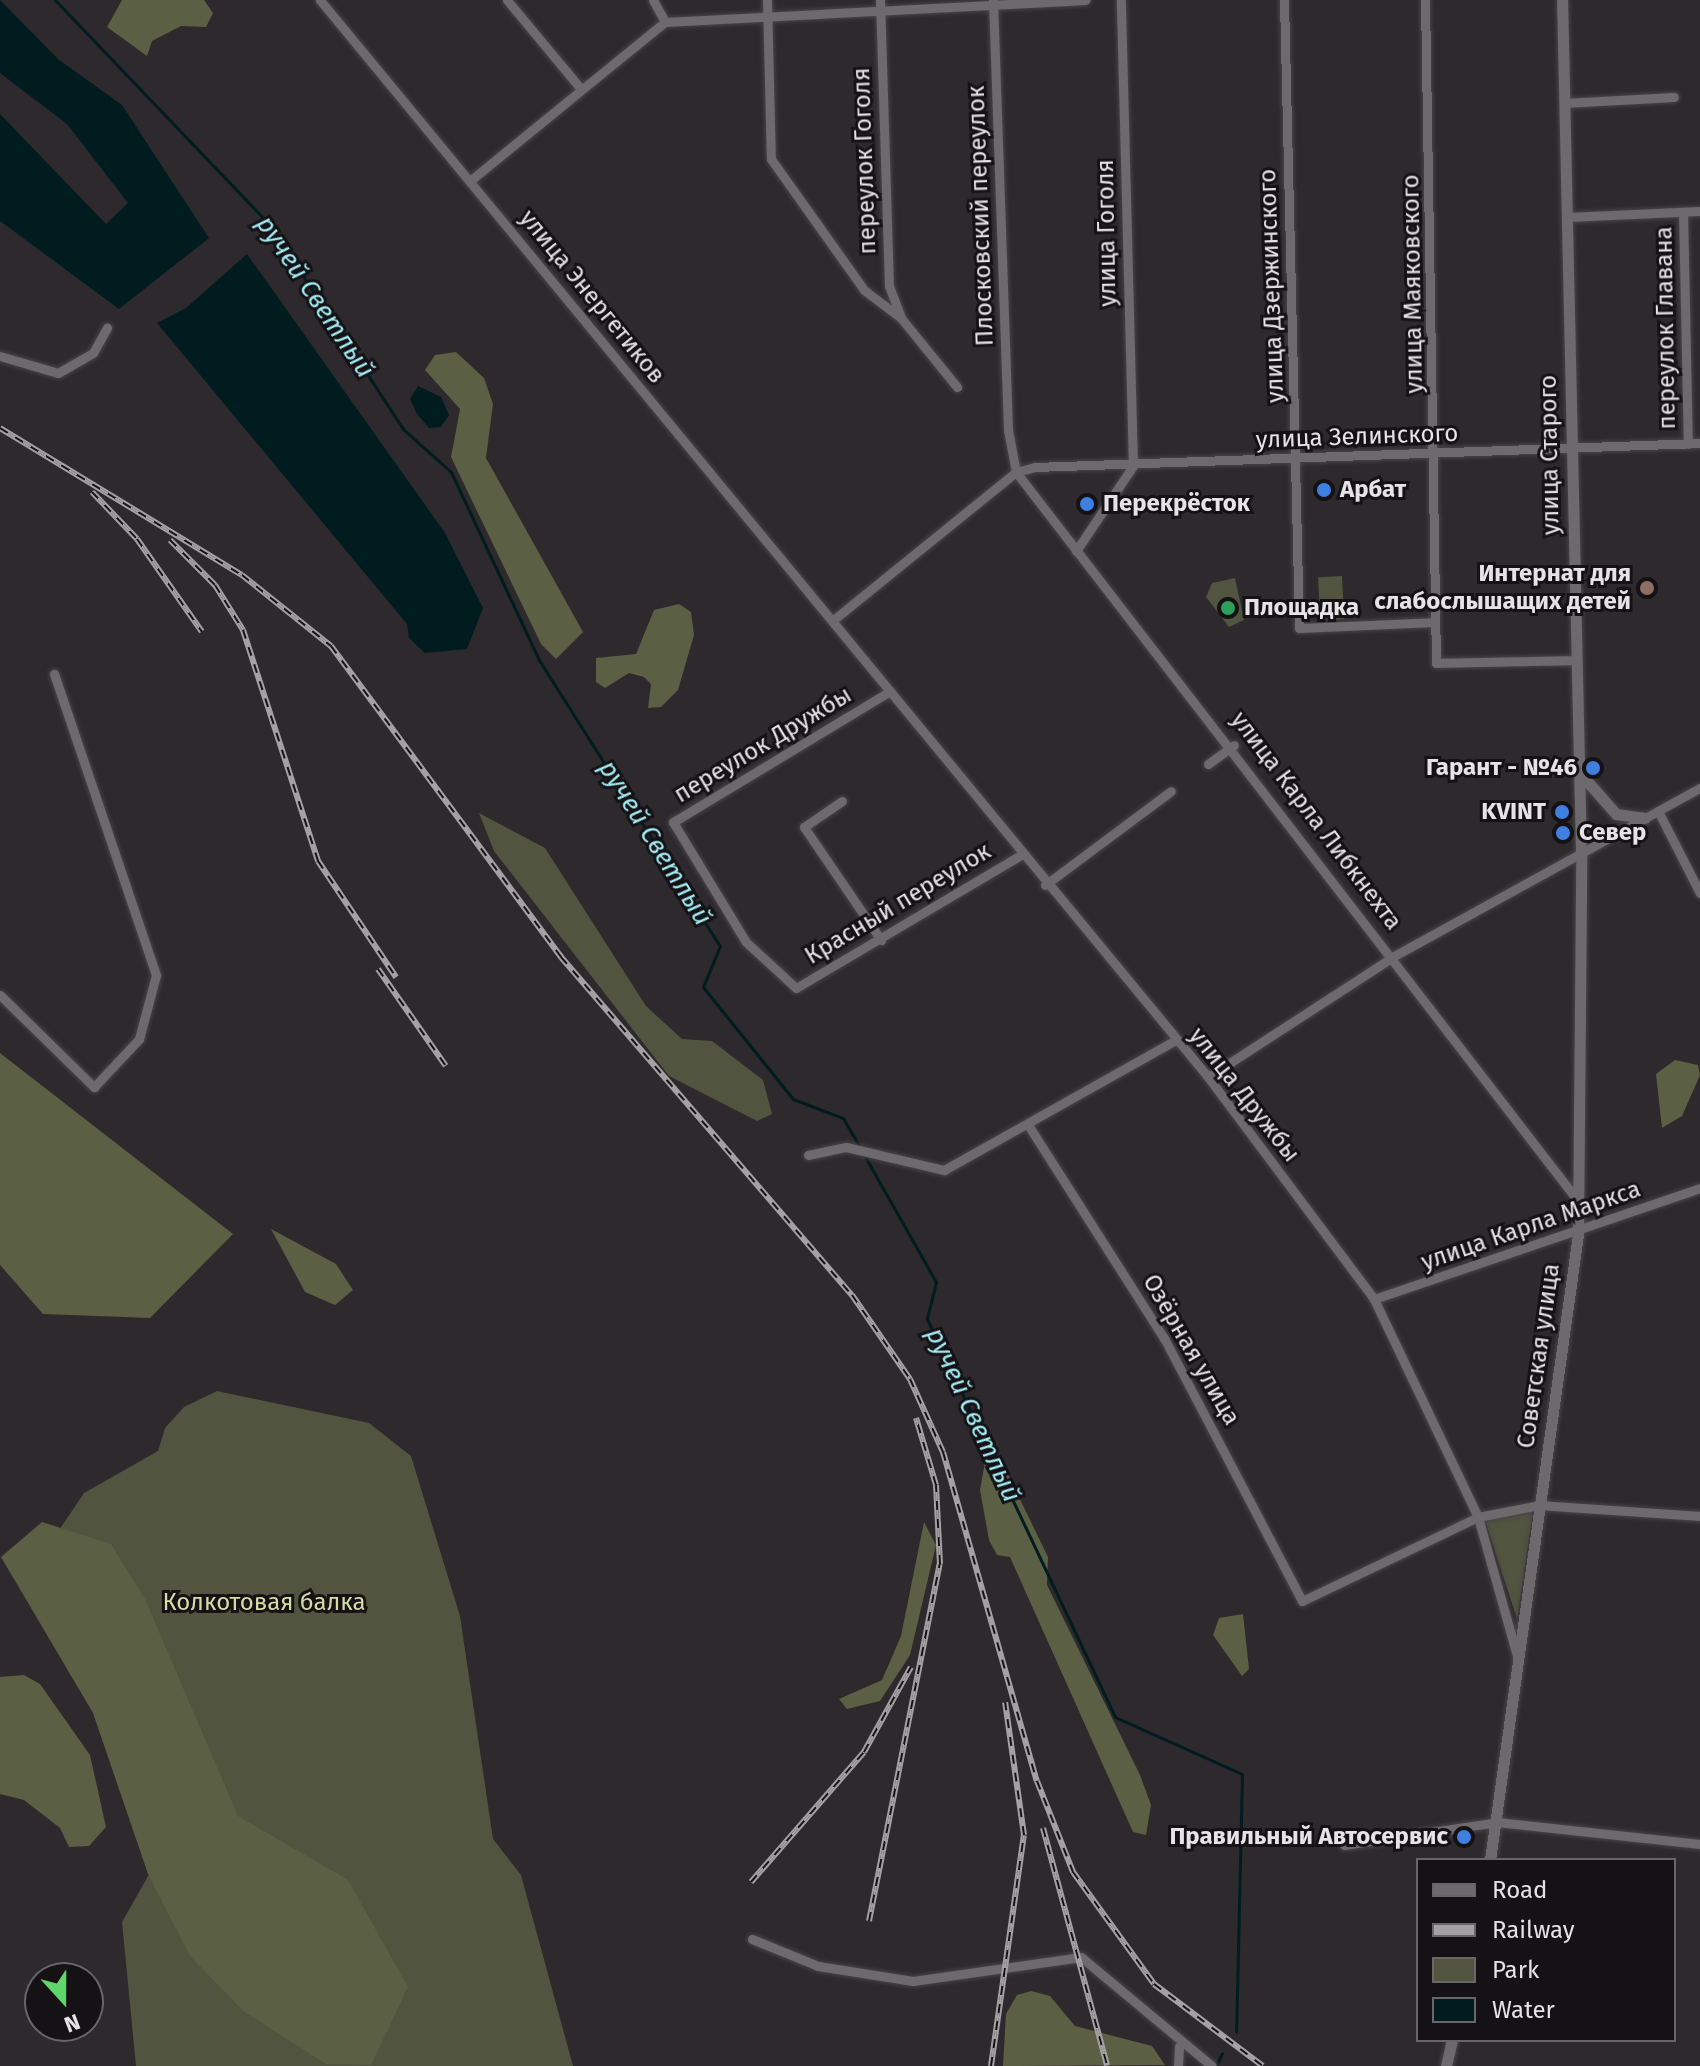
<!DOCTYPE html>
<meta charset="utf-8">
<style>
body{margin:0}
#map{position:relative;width:1700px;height:2066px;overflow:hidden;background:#2d292d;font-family:"Fira Sans",sans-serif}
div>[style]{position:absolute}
.green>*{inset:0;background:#51543f;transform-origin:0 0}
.forest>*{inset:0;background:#5b5f43}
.water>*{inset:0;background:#011c1f}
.stream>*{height:3px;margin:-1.5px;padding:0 1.5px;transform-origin:1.5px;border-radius:1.5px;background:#011c1f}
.roads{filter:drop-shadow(0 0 2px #474447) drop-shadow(0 0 2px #474447)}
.minor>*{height:9px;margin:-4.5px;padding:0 4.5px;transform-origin:4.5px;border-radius:4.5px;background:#6d696d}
.tertiary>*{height:11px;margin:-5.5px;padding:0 5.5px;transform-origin:5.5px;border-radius:5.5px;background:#6d696d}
.rail>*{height:6px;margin-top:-3px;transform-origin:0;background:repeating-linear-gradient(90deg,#141214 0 9px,#a4a1a4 0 18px);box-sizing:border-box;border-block:2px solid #a4a1a4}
.dots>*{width:22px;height:22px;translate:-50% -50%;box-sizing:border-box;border:4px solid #141214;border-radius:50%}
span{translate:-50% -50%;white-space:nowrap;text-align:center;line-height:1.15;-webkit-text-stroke:6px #141214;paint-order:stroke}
.street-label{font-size:24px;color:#e6e3e6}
.poi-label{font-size:24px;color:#e6e3e6;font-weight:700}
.left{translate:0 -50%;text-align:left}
.right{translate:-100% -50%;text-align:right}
.park-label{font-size:24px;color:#d4dca5}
.water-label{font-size:26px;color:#a4edf6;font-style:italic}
.legend{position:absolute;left:1416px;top:1858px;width:260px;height:184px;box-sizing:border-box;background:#141214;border:2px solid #686668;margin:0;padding:10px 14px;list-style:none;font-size:24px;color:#e6e3e6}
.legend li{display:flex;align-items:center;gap:16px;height:40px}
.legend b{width:40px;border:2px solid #686668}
.north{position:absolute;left:24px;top:1962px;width:80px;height:80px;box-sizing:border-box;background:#141214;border:2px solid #686668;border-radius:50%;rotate:159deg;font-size:22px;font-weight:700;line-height:32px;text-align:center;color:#e6e3e6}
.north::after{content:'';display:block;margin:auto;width:28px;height:36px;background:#60d56a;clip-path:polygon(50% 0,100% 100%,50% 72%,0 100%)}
</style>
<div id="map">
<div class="green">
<i style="left:1342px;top:576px;width:43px;height:24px;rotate:87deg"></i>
<i style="clip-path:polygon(1235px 578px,1244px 620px,1229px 627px,1206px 597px,1212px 583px)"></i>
<i style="clip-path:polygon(479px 813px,545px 848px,646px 1006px,682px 1039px,712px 1041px,763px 1080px,772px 1114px,757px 1121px,669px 1076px,494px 851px)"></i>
<i style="clip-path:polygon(217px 1391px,369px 1423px,411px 1456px,460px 1616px,493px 1839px,521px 1875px,573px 2066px,136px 2066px,122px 1922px,168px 1841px,41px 1557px,84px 1493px,158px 1451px,165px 1428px,184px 1407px)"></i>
<i style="clip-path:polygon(1533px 1511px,1517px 1619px,1485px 1520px)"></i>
</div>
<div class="forest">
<i style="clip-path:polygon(122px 0,204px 0,213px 13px,206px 27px,181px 26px,152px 41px,147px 56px,107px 27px)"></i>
<i style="clip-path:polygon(456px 352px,484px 378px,493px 404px,486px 458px,583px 632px,556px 659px,541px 644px,451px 457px,460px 409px,425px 370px,435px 355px)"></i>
<i style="clip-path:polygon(679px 604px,691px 612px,694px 635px,678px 690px,661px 707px,648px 708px,651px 684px,644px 677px,629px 673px,605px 688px,596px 682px,596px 658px,636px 654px,654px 610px)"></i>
<i style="clip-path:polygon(0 1053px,233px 1234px,150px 1318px,43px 1314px,0 1265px)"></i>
<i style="clip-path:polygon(1675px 1060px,1698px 1065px,1700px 1075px,1682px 1116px,1662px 1128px,1656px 1074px)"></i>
<i style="clip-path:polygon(271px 1229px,336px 1264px,353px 1290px,335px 1305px,305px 1292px)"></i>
<i style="clip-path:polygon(999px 1456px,1048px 1557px,1047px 1585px,1140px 1775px,1151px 1805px,1146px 1835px,1133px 1832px,1010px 1557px,997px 1555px,989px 1540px,980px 1490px,985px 1462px)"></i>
<i style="clip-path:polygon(42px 1522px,111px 1544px,145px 1599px,238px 1816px,348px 1880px,408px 1987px,371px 2065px,326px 2064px,243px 2011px,190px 1956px,148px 1874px,93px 1713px,1px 1557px)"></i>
<i style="clip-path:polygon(924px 1522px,936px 1545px,910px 1655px,880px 1701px,847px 1709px,839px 1699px,882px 1680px,901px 1636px)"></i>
<i style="clip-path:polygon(1243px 1614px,1249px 1669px,1242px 1676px,1213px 1635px,1219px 1618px)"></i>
<i style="clip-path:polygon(24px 1675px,40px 1684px,90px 1755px,106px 1827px,89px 1846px,69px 1847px,60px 1828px,24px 1800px,0 1794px,0 1677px)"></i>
<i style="clip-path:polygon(1031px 1991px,1050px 1996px,1075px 2026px,1152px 2046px,1165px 2065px,1003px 2066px,1006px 2014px,1017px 1995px)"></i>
</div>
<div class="water">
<i style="clip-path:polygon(0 0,58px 59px,122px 105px,209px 238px,119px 309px,0 221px,0 114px,106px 224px,128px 203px,67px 124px,0 73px)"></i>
<i style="clip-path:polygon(247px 254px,445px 533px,483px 608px,467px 649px,425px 653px,409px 638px,407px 624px,157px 323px,186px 308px)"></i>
<i style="clip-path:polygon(418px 386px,441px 397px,449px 415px,441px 427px,429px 428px,417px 414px,410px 399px)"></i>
</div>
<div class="stream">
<i style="left:55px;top:0;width:310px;rotate:46.3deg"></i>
<i style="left:269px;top:224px;width:245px;rotate:56.8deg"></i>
<i style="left:403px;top:429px;width:64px;rotate:41.9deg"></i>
<i style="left:451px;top:472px;width:208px;rotate:64.9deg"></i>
<i style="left:539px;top:660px;width:338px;rotate:57.7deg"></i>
<i style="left:720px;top:946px;width:44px;rotate:112.5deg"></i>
<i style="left:703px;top:987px;width:144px;rotate:51.2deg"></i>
<i style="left:793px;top:1099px;width:53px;rotate:20.8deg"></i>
<i style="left:843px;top:1118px;width:32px;rotate:60deg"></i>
<i style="left:863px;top:1153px;width:148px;rotate:60.5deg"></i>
<i style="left:936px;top:1282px;width:38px;rotate:104deg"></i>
<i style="left:927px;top:1319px;width:440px;rotate:64.7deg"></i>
<i style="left:1115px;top:1717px;width:139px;rotate:24.2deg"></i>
<i style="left:1242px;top:1774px;width:258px;rotate:91.3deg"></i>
<i style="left:1216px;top:2066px;width:14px;rotate:-65deg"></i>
</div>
<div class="roads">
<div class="minor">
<i style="left:320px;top:0;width:1396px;rotate:50.49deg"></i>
<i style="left:1208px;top:1077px;width:277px;rotate:53.2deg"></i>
<i style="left:1374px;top:1299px;width:242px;rotate:64.5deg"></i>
<i style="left:1478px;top:1517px;width:144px;rotate:74.3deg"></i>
<i style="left:507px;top:0;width:114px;rotate:50.3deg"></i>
<i style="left:653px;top:0;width:25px;rotate:61deg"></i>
<i style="left:767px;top:0;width:159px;rotate:88.6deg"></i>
<i style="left:771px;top:159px;width:161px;rotate:54.6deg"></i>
<i style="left:864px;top:290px;width:46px;rotate:37.1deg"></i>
<i style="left:901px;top:318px;width:89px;rotate:50.9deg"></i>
<i style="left:880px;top:0;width:286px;rotate:88.2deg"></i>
<i style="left:889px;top:286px;width:34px;rotate:69deg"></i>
<i style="left:993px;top:0;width:430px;rotate:88deg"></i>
<i style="left:1008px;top:430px;width:43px;rotate:79.2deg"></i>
<i style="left:1016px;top:472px;width:920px;rotate:52.37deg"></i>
<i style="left:1284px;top:0;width:628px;rotate:88.63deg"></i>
<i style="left:1299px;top:628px;width:136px;rotate:-2.5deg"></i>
<i style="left:1425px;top:0;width:663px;rotate:89.05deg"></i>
<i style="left:1436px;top:663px;width:140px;rotate:-1.2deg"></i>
<i style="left:665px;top:22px;width:421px;rotate:-3deg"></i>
<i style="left:1564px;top:103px;width:110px;rotate:-3.1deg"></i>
<i style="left:471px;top:180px;width:250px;rotate:-39.2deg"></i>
<i style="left:1683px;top:212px;width:232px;rotate:88.8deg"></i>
<i style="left:1567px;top:217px;width:133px;rotate:-2.6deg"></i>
<i style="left:0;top:356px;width:60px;rotate:16.3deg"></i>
<i style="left:58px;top:373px;width:40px;rotate:-29.7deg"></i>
<i style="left:93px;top:353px;width:29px;rotate:-61deg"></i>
<i style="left:1076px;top:551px;width:102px;rotate:-56.2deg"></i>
<i style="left:1133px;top:466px;width:466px;rotate:-91.5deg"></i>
<i style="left:832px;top:621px;width:237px;rotate:-39deg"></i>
<i style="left:1016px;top:472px;width:20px;rotate:-15deg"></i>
<i style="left:1035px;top:467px;width:665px;rotate:-2.07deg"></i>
<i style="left:887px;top:693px;width:250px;rotate:148.9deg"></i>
<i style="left:673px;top:822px;width:140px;rotate:58.7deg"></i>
<i style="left:746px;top:942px;width:68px;rotate:42.6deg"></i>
<i style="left:796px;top:988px;width:261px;rotate:-30.6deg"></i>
<i style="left:1208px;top:764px;width:32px;rotate:-36deg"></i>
<i style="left:842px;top:801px;width:46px;rotate:145.6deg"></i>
<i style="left:804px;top:827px;width:137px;rotate:55.7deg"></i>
<i style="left:1658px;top:811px;width:92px;rotate:62.9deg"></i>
<i style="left:1045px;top:885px;width:157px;rotate:-36.7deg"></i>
<i style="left:0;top:995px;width:132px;rotate:44.4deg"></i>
<i style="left:94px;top:1087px;width:66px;rotate:-46.8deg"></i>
<i style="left:139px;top:1039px;width:66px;rotate:-75.1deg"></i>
<i style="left:156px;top:975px;width:318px;rotate:-108.7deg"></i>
<i style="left:1208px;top:1077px;width:222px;rotate:-33deg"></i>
<i style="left:1394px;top:956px;width:349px;rotate:-28.8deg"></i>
<i style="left:1030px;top:1128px;width:249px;rotate:57.5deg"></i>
<i style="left:1164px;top:1338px;width:297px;rotate:62.3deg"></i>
<i style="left:1302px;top:1601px;width:195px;rotate:-25.5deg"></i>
<i style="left:1478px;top:1517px;width:62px;rotate:-11.1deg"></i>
<i style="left:1539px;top:1505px;width:161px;rotate:3.9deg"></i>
<i style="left:808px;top:1155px;width:39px;rotate:-12deg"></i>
<i style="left:846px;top:1147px;width:101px;rotate:13.2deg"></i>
<i style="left:944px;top:1170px;width:266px;rotate:-29.3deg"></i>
<i style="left:1374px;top:1299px;width:344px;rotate:-18.8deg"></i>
<i style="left:1344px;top:1845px;width:155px;rotate:-8.5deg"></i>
<i style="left:1497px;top:1822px;width:204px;rotate:6.2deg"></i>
<i style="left:752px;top:1939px;width:71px;rotate:22.2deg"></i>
<i style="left:818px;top:1966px;width:96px;rotate:9deg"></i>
<i style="left:913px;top:1981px;width:170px;rotate:-8.1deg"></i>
<i style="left:1081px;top:1957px;width:170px;rotate:39.8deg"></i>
<i style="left:1178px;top:2066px;width:20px;rotate:-87deg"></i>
</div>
<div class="tertiary">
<i style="left:1579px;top:772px;width:56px;rotate:48.6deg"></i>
<i style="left:1616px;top:814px;width:29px;rotate:8deg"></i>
<i style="left:1490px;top:1860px;width:631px;rotate:-81.99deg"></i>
<i style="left:1578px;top:1235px;width:381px;rotate:-89.5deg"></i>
<i style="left:1581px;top:854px;width:854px;rotate:-91.27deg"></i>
<i style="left:1446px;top:2066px;width:27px;rotate:-77deg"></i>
</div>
</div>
<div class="rail">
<i style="left:0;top:428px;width:283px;rotate:31.3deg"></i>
<i style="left:242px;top:575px;width:114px;rotate:38.6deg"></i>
<i style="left:331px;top:646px;width:387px;rotate:53.5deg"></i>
<i style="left:561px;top:957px;width:446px;rotate:49.3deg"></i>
<i style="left:852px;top:1295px;width:102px;rotate:55.4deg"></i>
<i style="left:910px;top:1379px;width:80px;rotate:65.7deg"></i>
<i style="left:943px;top:1452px;width:342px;rotate:74.1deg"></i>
<i style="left:1037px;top:1781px;width:98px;rotate:68.4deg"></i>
<i style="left:1073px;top:1872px;width:138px;rotate:54.1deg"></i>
<i style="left:1154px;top:1984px;width:136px;rotate:37deg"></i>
<i style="left:92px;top:492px;width:65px;rotate:46.2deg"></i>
<i style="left:137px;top:539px;width:113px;rotate:55deg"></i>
<i style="left:170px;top:540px;width:64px;rotate:45deg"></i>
<i style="left:215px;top:585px;width:53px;rotate:58.1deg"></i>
<i style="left:243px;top:630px;width:243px;rotate:72deg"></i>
<i style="left:318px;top:861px;width:140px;rotate:56.1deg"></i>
<i style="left:378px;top:969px;width:118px;rotate:55deg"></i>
<i style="left:1043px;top:1828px;width:246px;rotate:74.9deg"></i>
<i style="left:751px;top:1882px;width:172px;rotate:-49deg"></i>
<i style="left:864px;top:1752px;width:97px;rotate:-61.1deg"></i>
<i style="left:869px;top:1921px;width:364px;rotate:-78.8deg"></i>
<i style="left:940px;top:1564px;width:79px;rotate:-92.9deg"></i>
<i style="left:936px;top:1485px;width:70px;rotate:-106.6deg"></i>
<i style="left:991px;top:2066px;width:233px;rotate:-81.9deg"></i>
<i style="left:1024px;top:1835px;width:134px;rotate:-98.1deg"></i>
</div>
<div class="dots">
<i style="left:1324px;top:490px;background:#3f7fe0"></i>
<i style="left:1087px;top:504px;background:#3f7fe0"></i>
<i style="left:1647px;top:588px;background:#8d6e63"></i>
<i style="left:1228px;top:608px;background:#2e9e5b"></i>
<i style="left:1593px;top:768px;background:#3f7fe0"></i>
<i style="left:1562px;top:812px;background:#3f7fe0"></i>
<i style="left:1563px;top:833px;background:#3f7fe0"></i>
<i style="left:1464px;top:1837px;background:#3f7fe0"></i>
</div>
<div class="street-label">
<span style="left:865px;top:161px;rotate:-92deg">переулок Гоголя</span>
<span style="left:981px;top:216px;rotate:-92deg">Плосковский переулок</span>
<span style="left:1107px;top:233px;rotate:-91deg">улица Гоголя</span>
<span style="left:1413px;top:284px;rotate:-91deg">улица Маяковского</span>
<span style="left:1272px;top:286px;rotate:-92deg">улица Дзержинского</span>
<span style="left:592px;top:297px;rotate:51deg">улица Энергетиков</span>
<span style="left:1666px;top:328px;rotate:-91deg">переулок Главана</span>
<span style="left:1357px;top:437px;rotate:-2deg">улица Зелинского</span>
<span style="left:1550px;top:455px;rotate:-91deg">улица Старого</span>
<span style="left:763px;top:745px;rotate:-31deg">переулок Дружбы</span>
<span style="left:1316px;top:821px;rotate:53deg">улица Карла Либкнехта</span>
<span style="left:898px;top:904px;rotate:-31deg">Красный переулок</span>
<span style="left:1244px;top:1095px;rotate:52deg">улица Дружбы</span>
<span style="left:1531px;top:1226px;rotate:-19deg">улица Карла Маркса</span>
<span style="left:1191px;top:1350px;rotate:60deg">Озёрная улица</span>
<span style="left:1539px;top:1356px;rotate:-82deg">Советская улица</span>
</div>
<div class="poi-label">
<span class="left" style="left:1340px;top:490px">Арбат</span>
<span class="left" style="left:1103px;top:504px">Перекрёсток</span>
<span class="right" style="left:1631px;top:588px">Интернат для<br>слабослышащих детей</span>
<span class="left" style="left:1244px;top:608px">Площадка</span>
<span class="right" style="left:1577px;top:768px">Гарант - №46</span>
<span class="right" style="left:1546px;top:812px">KVINT</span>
<span class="left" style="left:1579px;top:833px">Север</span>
<span class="right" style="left:1448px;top:1837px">Правильный Автосервис</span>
</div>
<div class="park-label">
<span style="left:264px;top:1603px">Колкотовая балка</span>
</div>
<div class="water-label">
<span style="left:315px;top:297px;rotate:56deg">ручей Светлый</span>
<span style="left:655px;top:843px;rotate:58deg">ручей Светлый</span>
<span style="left:973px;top:1415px;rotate:65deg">ручей Светлый</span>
</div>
<ul class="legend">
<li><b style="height:10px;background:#6d696d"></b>Road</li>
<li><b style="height:10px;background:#a4a1a4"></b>Railway</li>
<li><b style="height:22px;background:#51543f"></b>Park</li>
<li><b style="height:22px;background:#011c1f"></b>Water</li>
</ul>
<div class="north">N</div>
</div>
